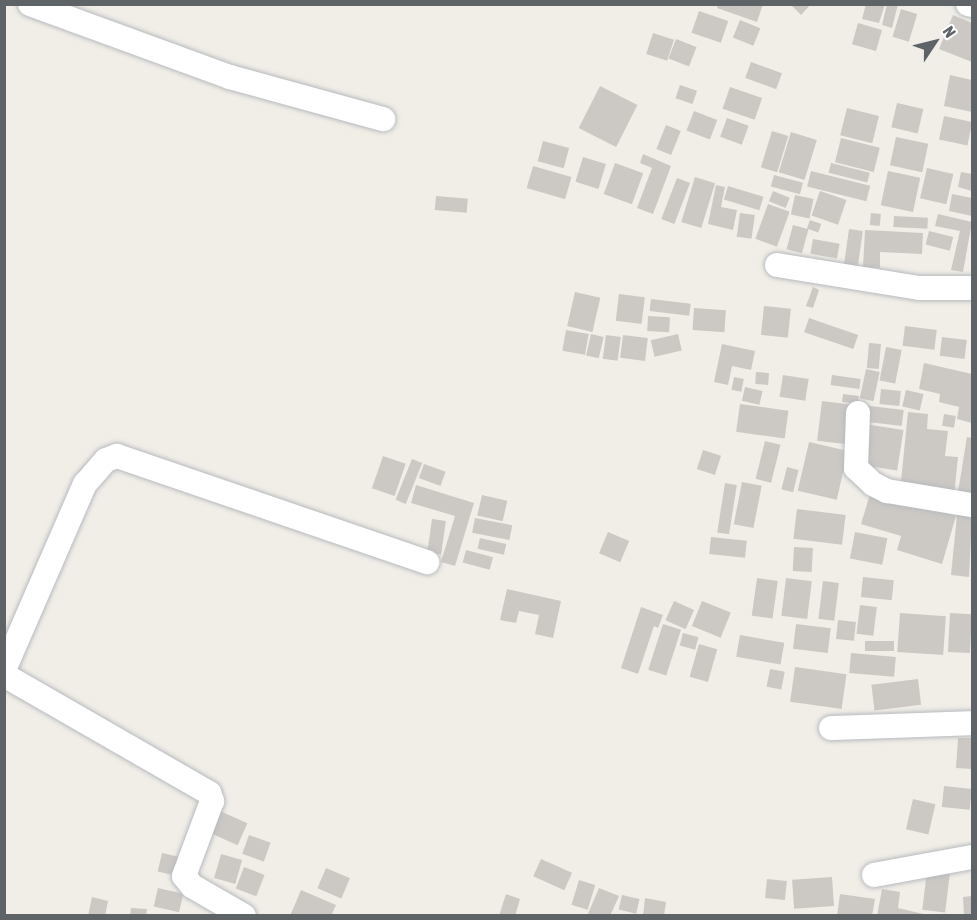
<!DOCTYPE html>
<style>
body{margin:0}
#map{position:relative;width:977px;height:920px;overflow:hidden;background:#f1eee7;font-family:"Asap Condensed",sans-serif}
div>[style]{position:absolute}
.building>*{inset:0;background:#ccc9c4;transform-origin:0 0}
.roads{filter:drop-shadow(0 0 2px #b7babe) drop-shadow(0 0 2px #b7babe)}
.minor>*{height:24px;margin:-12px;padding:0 12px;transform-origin:12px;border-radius:12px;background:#fff}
span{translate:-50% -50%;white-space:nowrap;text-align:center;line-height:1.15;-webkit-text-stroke:6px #fff;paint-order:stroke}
.frame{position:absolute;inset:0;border:6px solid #5e6368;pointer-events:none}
.north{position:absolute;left:905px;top:12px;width:60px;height:60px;-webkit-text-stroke:4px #fff;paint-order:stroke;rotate:55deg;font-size:16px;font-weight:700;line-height:24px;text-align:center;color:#5e6368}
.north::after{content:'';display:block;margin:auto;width:21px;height:27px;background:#5e6368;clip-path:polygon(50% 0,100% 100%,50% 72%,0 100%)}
</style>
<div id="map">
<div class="building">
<i style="clip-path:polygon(718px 4px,763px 4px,757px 22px,717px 8px)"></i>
<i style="clip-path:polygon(790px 4px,811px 4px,801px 15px)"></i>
<i style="clip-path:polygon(866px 4px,885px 4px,879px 23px,862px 19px)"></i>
<i style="clip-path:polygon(887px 4px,898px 4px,892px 28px,882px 25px)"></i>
<i style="left:901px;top:9px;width:17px;height:29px;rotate:17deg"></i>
<i style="left:699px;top:11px;width:31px;height:23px;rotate:19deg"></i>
<i style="clip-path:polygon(953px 15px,972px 23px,972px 62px,939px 49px)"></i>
<i style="left:740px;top:20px;width:22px;height:19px;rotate:22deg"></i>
<i style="left:858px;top:23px;width:25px;height:22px;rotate:16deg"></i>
<i style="left:653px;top:33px;width:22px;height:22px;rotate:18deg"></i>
<i style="left:676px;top:39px;width:22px;height:21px;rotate:21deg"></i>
<i style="left:751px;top:62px;width:33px;height:17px;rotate:20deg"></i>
<i style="clip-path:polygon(950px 75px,972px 80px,972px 112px,944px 106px)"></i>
<i style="left:680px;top:85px;width:18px;height:14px;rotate:19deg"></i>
<i style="left:600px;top:86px;width:42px;height:47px;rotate:27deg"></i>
<i style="left:730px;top:87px;width:34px;height:23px;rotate:19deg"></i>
<i style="left:897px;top:103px;width:27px;height:25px;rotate:13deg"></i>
<i style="left:847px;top:108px;width:33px;height:28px;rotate:14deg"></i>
<i style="left:694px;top:111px;width:25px;height:21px;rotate:21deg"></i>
<i style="left:944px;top:116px;width:29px;height:24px;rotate:12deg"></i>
<i style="left:727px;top:118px;width:23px;height:20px;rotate:20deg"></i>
<i style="left:666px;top:125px;width:16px;height:26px;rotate:22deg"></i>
<i style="left:772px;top:131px;width:17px;height:38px;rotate:17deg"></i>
<i style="left:791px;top:132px;width:27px;height:42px;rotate:17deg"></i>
<i style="left:896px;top:137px;width:33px;height:29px;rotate:12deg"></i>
<i style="left:841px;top:138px;width:40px;height:25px;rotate:14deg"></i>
<i style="left:543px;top:141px;width:27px;height:21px;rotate:15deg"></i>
<i style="clip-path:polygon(643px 154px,671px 166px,653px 214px,637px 208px,652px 168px,640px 163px)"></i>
<i style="left:583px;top:157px;width:24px;height:26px;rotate:17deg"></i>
<i style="left:615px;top:163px;width:30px;height:33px;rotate:20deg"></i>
<i style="left:831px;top:163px;width:40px;height:10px;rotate:14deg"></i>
<i style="left:533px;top:166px;width:40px;height:23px;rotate:16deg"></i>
<i style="left:927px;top:168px;width:27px;height:31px;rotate:13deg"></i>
<i style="left:811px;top:171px;width:61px;height:16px;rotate:14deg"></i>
<i style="left:888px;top:171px;width:33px;height:35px;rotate:12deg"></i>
<i style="clip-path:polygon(961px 172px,972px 174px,972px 191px,958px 187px)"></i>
<i style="left:774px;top:175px;width:30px;height:12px;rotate:15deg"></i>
<i style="left:695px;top:177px;width:21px;height:47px;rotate:17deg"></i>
<i style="left:677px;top:178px;width:14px;height:44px;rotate:21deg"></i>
<i style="clip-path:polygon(716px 185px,725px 187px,721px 207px,737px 210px,733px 230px,708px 224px)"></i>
<i style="left:728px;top:186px;width:37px;height:14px;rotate:17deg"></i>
<i style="left:773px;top:191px;width:18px;height:11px;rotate:22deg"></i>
<i style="left:820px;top:191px;width:28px;height:26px;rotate:19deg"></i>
<i style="clip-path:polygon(952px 194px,972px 198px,972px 216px,949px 211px)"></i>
<i style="left:795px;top:195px;width:19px;height:20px;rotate:12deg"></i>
<i style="left:436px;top:196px;width:32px;height:14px;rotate:5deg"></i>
<i style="left:768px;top:204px;width:23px;height:37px;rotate:20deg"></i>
<i style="left:740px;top:213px;width:15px;height:24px;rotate:8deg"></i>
<i style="left:871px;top:213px;width:10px;height:12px;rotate:6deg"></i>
<i style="clip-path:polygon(938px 214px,972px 222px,963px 272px,951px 270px,960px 231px,935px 226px)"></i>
<i style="left:894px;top:216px;width:34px;height:11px;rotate:3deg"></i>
<i style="left:810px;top:220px;width:12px;height:9px;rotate:20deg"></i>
<i style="left:793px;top:225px;width:16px;height:25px;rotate:15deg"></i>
<i style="left:849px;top:229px;width:14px;height:37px;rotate:8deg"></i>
<i style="clip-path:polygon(865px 230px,923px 233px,922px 254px,880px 252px,880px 268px,863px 267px)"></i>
<i style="left:929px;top:231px;width:25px;height:14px;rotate:14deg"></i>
<i style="left:813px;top:239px;width:27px;height:15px;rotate:10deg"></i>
<i style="clip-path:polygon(813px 287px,819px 290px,813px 308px,806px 306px)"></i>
<i style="left:575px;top:292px;width:26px;height:35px;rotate:13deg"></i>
<i style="left:619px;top:294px;width:26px;height:27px;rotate:7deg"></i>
<i style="left:651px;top:299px;width:40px;height:12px;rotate:7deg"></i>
<i style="left:764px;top:306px;width:27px;height:29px;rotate:6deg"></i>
<i style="left:694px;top:308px;width:32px;height:22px;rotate:4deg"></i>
<i style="left:648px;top:316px;width:22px;height:15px;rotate:3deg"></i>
<i style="left:809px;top:318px;width:52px;height:15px;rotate:19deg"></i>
<i style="left:905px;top:326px;width:32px;height:20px;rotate:7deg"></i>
<i style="left:566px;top:330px;width:23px;height:21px;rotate:10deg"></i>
<i style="left:591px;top:334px;width:13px;height:22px;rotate:13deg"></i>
<i style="left:678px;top:334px;width:17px;height:28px;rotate:77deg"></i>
<i style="left:606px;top:335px;width:15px;height:24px;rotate:8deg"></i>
<i style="left:623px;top:335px;width:25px;height:23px;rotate:7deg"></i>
<i style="left:942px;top:337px;width:25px;height:19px;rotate:7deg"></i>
<i style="left:869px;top:343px;width:12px;height:25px;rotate:5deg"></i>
<i style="clip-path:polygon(722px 344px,755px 351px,751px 370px,732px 366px,728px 385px,714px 382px)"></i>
<i style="left:886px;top:347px;width:16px;height:34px;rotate:11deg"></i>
<i style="clip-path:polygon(924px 363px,972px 374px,972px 423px,957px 419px,959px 407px,939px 402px,940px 394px,919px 389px)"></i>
<i style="left:866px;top:369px;width:14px;height:30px;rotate:12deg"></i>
<i style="left:756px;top:372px;width:13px;height:12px;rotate:4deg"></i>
<i style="left:783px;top:375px;width:26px;height:22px;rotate:9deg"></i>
<i style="left:832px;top:375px;width:29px;height:10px;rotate:8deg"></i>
<i style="left:734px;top:377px;width:10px;height:13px;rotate:11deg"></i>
<i style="left:745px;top:387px;width:18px;height:14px;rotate:13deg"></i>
<i style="left:881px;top:389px;width:20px;height:15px;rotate:6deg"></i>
<i style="left:906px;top:390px;width:18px;height:17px;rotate:13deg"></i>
<i style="left:843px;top:394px;width:16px;height:8px;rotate:7deg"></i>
<i style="left:822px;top:401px;width:34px;height:40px;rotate:7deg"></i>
<i style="left:740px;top:404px;width:49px;height:28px;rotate:8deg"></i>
<i style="left:862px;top:405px;width:42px;height:16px;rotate:7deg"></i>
<i style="clip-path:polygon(908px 412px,928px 414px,927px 429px,948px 431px,945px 456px,958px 457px,954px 496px,900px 491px)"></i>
<i style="left:944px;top:414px;width:12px;height:12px;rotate:9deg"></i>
<i style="left:865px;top:424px;width:39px;height:41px;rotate:9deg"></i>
<i style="clip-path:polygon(967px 437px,972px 438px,972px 501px,957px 498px)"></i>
<i style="left:765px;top:441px;width:16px;height:39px;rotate:14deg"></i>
<i style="left:809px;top:442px;width:40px;height:50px;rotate:13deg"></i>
<i style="left:703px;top:450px;width:19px;height:20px;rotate:18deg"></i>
<i style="left:383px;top:456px;width:24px;height:34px;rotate:19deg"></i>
<i style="left:412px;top:459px;width:11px;height:44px;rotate:22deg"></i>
<i style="left:424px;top:464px;width:23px;height:15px;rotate:20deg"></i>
<i style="left:787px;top:467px;width:12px;height:23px;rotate:14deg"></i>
<i style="left:742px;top:482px;width:20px;height:43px;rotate:11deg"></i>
<i style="left:725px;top:483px;width:12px;height:50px;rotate:9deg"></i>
<i style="clip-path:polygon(416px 485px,474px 503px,455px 566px,441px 562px,455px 516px,411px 503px)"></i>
<i style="clip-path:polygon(871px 491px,956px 516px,942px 564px,897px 550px,901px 536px,861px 524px)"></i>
<i style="left:482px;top:495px;width:26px;height:21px;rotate:13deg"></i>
<i style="left:797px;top:509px;width:49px;height:30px;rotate:7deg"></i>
<i style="clip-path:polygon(957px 515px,972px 516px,969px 577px,951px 575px)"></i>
<i style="left:475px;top:518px;width:38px;height:15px;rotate:11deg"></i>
<i style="left:432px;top:519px;width:14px;height:34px;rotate:8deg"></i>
<i style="left:608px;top:532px;width:23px;height:23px;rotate:23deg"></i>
<i style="left:855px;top:532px;width:33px;height:27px;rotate:11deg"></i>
<i style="left:711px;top:537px;width:36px;height:17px;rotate:6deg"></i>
<i style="left:480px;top:538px;width:27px;height:11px;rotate:13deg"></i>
<i style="left:794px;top:547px;width:19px;height:24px;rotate:3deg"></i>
<i style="left:466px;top:550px;width:28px;height:13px;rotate:15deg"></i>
<i style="left:863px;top:577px;width:31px;height:20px;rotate:6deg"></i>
<i style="left:757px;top:578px;width:21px;height:38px;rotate:8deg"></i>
<i style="left:786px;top:578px;width:26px;height:38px;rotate:7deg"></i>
<i style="left:823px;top:581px;width:16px;height:38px;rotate:7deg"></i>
<i style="clip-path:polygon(507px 589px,561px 601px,553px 638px,535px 634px,539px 615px,519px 611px,516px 623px,500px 620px)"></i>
<i style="left:674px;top:601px;width:22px;height:21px;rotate:24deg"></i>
<i style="left:702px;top:601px;width:31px;height:27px;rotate:22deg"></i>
<i style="left:860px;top:605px;width:17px;height:29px;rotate:7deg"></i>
<i style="clip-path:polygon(641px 607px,663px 615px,658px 628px,654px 626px,638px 674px,621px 668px)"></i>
<i style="left:900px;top:613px;width:46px;height:39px;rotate:4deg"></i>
<i style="left:950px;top:613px;width:22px;height:39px;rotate:3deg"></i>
<i style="left:838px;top:620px;width:18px;height:19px;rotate:6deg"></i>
<i style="left:663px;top:624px;width:19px;height:48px;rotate:18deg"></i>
<i style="left:796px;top:624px;width:35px;height:25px;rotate:7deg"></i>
<i style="left:683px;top:633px;width:16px;height:13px;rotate:15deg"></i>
<i style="left:740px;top:635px;width:45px;height:22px;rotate:10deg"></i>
<i style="left:865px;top:641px;width:29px;height:10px"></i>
<i style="left:699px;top:644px;width:19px;height:34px;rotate:16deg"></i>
<i style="left:851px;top:653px;width:45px;height:20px;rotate:5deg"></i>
<i style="left:795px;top:667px;width:52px;height:35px;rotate:8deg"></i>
<i style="left:770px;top:669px;width:15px;height:18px;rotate:11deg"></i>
<i style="left:918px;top:679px;width:26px;height:47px;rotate:83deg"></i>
<i style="clip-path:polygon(958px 738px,972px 738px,972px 769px,956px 768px)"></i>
<i style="left:944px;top:786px;width:28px;height:21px;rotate:6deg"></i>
<i style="left:913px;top:799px;width:23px;height:31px;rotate:13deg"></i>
<i style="left:220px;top:811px;width:30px;height:24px;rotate:24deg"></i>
<i style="left:249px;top:835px;width:23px;height:20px;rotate:20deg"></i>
<i style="left:162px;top:853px;width:17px;height:19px;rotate:13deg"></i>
<i style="left:221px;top:854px;width:22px;height:25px;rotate:16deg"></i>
<i style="left:541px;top:859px;width:34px;height:19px;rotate:24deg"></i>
<i style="left:244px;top:867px;width:22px;height:23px;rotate:21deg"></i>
<i style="left:326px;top:868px;width:26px;height:22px;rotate:23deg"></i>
<i style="left:927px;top:871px;width:23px;height:39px;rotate:7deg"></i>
<i style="left:832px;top:877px;width:29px;height:40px;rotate:86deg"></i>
<i style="left:767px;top:879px;width:20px;height:19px;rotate:6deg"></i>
<i style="left:579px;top:880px;width:17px;height:26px;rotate:17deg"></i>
<i style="left:158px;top:888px;width:26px;height:19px;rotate:13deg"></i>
<i style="clip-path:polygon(599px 888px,619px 896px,610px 916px,587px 916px)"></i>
<i style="clip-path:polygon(882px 889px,900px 892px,898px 908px,932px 916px,877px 916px)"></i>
<i style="clip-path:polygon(301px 890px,336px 905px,331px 916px,290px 916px)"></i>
<i style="clip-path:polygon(506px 894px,520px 899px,515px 916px,499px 916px)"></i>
<i style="clip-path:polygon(840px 894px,875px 899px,872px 916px,837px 916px)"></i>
<i style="left:622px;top:895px;width:18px;height:15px;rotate:13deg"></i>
<i style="clip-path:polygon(972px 896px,972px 916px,964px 916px,963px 897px)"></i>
<i style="clip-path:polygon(92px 897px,108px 901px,105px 916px,88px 916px)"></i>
<i style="clip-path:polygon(645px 898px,666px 902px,664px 916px,643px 916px)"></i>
<i style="clip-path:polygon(131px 908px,147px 909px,146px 916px,130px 916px)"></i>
</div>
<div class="roads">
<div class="minor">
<i style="left:30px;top:4px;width:213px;rotate:20.1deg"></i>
<i style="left:230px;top:77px;width:159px;rotate:15.4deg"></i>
<i style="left:968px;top:4px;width:4px;rotate:14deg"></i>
<i style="left:777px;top:265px;width:144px;rotate:9.2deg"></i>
<i style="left:919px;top:288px;width:53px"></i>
<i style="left:858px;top:413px;width:55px;rotate:92.1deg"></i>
<i style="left:856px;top:468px;width:23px;rotate:43deg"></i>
<i style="left:873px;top:484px;width:16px;rotate:27deg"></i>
<i style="left:887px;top:491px;width:86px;rotate:9.4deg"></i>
<i style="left:4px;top:670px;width:203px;rotate:-66.5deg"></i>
<i style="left:85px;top:484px;width:32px;rotate:-49deg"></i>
<i style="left:106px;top:460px;width:12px;rotate:-20deg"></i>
<i style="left:117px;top:456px;width:328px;rotate:18.9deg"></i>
<i style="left:4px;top:675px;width:237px;rotate:29.9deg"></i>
<i style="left:209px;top:793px;width:9px;rotate:69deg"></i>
<i style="left:212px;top:801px;width:80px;rotate:110.5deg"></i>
<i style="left:184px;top:876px;width:13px;rotate:51deg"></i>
<i style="left:192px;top:886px;width:60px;rotate:30deg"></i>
<i style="left:831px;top:728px;width:141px;rotate:-2deg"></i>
<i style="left:874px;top:875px;width:100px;rotate:-10.4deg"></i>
</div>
</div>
<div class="frame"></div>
<div class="north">N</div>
</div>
